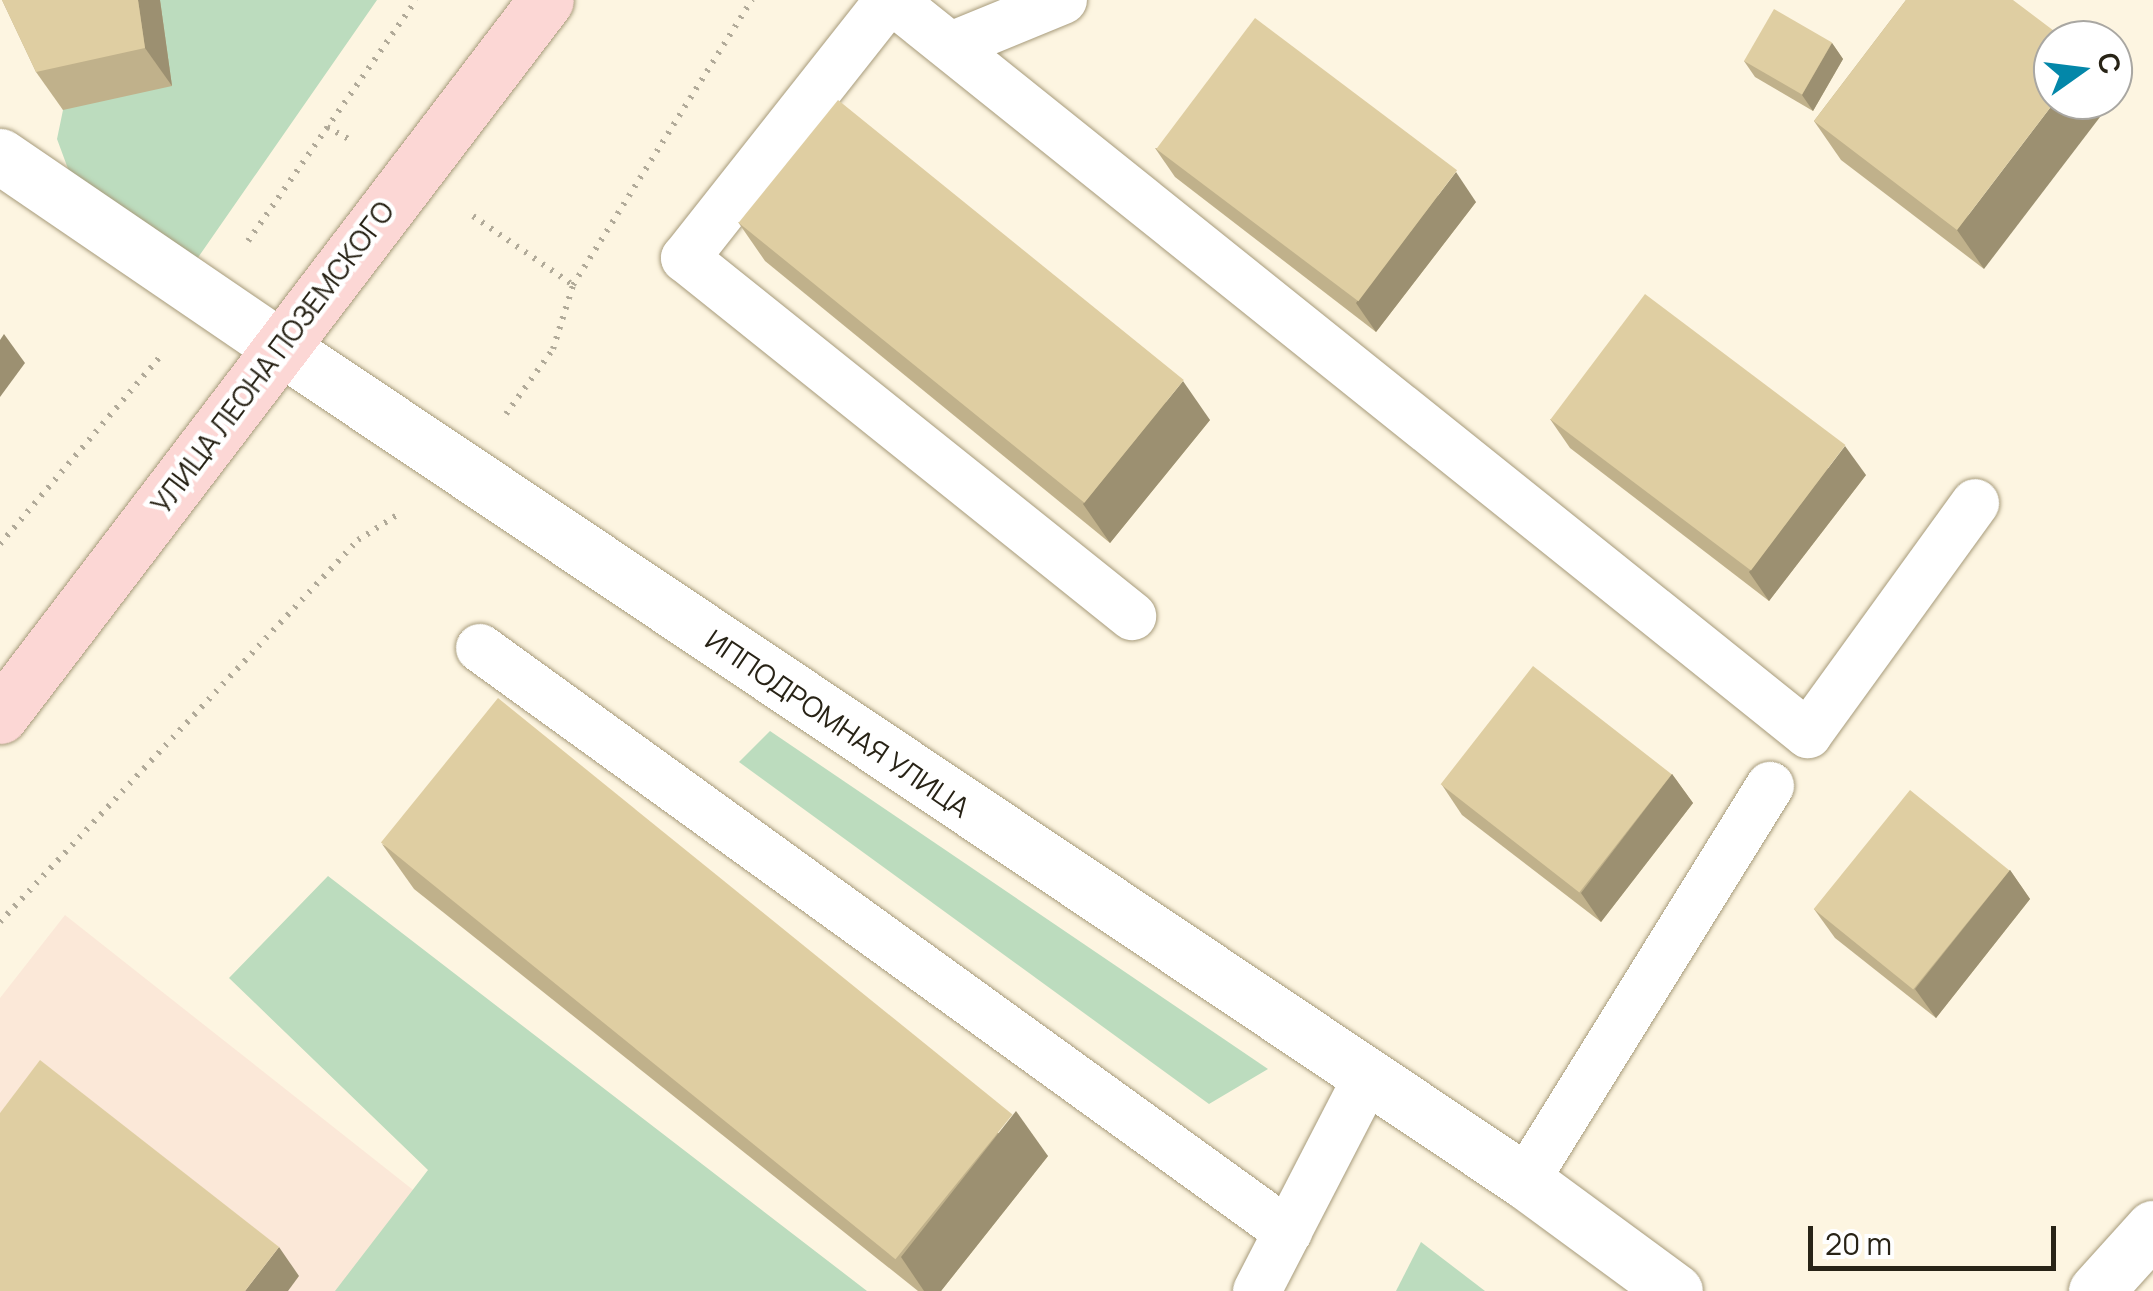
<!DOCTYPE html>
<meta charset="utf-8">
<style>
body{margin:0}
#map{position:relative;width:2153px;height:1291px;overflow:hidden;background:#fdf5e1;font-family:Manrope,sans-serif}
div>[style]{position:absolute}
.education>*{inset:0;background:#fbe8d8}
.green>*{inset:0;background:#bcdcbe}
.path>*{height:6px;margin-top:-3px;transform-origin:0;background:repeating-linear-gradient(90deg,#b1aa99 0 2.5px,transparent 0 10.5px)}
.roads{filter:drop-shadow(0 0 2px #a79b7b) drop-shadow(0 0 2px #a79b7b)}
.service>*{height:48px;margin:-24px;padding:0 24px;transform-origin:24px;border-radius:24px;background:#fff}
.minor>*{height:55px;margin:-27.5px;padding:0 27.5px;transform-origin:27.5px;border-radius:27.5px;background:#fff}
.secondary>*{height:55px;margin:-27.5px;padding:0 27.5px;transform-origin:27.5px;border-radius:27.5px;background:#fff}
.primary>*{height:55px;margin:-27.5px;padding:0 27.5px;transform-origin:27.5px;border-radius:27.5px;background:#fcd7d5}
.wall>*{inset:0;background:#c0b18b}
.shaded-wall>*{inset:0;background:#9c9071}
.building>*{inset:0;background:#dfcea2;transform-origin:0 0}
span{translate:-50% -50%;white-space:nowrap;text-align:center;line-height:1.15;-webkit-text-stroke:9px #fff;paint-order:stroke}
.street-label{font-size:28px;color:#282316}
.north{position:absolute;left:2033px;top:20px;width:100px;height:100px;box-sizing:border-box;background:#fff;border:2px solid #a9a7a2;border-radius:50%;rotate:76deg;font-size:28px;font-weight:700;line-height:40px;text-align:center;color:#282316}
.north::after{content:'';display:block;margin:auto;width:35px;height:45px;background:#0387a9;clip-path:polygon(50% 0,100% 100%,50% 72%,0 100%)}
.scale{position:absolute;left:1808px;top:1226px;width:248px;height:45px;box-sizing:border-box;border:5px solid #282316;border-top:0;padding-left:12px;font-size:30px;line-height:35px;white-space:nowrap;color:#282316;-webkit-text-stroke:8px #fff;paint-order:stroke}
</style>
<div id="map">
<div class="education">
<i style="clip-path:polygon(65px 915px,541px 1291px,0 1291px,0 998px)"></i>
</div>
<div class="green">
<i style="clip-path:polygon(11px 0,377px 0,197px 259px,74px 185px,57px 139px,63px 110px)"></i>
<i style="clip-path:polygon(770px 731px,1268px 1069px,1209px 1104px,739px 762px)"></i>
<i style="clip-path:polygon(328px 876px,867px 1291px,335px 1291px,428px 1170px,229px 978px)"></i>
<i style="clip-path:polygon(1421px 1242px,1485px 1291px,1396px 1291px)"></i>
</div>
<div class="path">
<i style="left:327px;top:127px;width:29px;rotate:29deg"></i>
<i style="left:473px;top:216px;width:121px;rotate:34.6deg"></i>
<i style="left:248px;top:241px;width:294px;rotate:-55.1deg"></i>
<i style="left:506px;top:414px;width:80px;rotate:-54.1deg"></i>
<i style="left:553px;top:349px;width:67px;rotate:-72.6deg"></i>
<i style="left:573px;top:285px;width:337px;rotate:-57.9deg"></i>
<i style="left:0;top:544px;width:250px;rotate:-49.5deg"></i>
<i style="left:0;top:922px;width:524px;rotate:-46.86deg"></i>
<i style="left:358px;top:540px;width:50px;rotate:-32.7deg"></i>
</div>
<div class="roads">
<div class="service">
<i style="left:889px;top:0;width:329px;rotate:128.3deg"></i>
<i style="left:685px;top:258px;width:573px;rotate:38.69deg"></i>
<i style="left:892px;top:0;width:1174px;rotate:38.71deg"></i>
<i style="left:1808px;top:734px;width:285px;rotate:-54.1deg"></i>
<i style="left:951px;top:46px;width:121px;rotate:-22.3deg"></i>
<i style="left:480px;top:648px;width:997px;rotate:35.86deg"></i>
<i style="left:1525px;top:1181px;width:465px;rotate:-58.2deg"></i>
<i style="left:1257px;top:1291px;width:242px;rotate:-62.7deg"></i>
</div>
<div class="minor">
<i style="left:0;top:156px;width:339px;rotate:34.3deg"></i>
<i style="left:2096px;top:1291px;width:85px;rotate:-47.9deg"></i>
</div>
<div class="secondary">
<i style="left:280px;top:347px;width:1499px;rotate:33.82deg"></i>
<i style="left:1525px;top:1181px;width:186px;rotate:36.3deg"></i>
</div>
<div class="primary">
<i style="left:0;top:716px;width:900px;rotate:-52.67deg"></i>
</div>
</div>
<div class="wall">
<i style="clip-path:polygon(2px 0,160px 0,172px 86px,63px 110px,36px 72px)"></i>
<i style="clip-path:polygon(1906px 0,1984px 269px,1841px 160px,1814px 121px)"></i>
<i style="clip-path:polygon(1832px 43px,1843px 59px,1813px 111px,1755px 77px,1744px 61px)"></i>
<i style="clip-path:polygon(1155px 148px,1476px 202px,1376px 332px,1175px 177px)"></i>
<i style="clip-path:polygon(738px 222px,1210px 420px,1110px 543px,765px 261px)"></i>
<i style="clip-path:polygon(1550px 419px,1866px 475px,1769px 601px,1570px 448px)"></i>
<i style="clip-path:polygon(1672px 774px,1693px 803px,1601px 922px,1462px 815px,1442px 785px)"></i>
<i style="clip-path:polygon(382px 844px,1048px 1156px,941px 1291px,918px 1291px,414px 889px)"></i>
<i style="clip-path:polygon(2010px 870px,2030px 899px,1936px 1018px,1835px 938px,1814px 909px)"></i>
</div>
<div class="shaded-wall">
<i style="clip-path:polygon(138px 0,160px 0,172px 86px,145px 48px)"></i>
<i style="clip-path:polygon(1832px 43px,1843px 59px,1813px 111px,1802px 95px)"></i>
<i style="clip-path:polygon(2056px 100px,2113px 100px,1984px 269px,1957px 230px)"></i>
<i style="clip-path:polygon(1456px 172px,1476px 202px,1376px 332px,1356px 303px)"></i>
<i style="clip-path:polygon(4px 334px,25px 363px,0 397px,0 340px)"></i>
<i style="clip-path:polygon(1183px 381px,1210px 420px,1110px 543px,1083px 504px)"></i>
<i style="clip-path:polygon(1845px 446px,1866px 475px,1769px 601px,1749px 572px)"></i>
<i style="clip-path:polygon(1672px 774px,1693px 803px,1601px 922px,1581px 893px)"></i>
<i style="clip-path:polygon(2010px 870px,2030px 899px,1936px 1018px,1915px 989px)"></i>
<i style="clip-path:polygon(1016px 1111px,1048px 1156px,941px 1291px,924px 1291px,901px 1257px)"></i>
<i style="clip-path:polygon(279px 1247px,299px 1276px,288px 1291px,245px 1291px)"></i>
</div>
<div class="building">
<i style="clip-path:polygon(2px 0,138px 0,145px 48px,36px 72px)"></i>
<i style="clip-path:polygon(1906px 0,2013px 0,2066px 40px,2053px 40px,2053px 100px,2056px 100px,1957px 230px,1814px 121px)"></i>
<i style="left:1774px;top:9px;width:67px;height:60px;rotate:30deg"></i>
<i style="left:1255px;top:18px;width:253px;height:164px;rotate:37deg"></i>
<i style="left:838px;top:100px;width:445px;height:158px;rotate:39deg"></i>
<i style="left:1645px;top:294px;width:251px;height:157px;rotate:37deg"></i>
<i style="left:1533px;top:666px;width:176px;height:150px;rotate:38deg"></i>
<i style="left:498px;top:698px;width:662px;height:186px;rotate:39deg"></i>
<i style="left:1910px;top:790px;width:128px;height:153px;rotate:39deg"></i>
<i style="clip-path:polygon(40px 1060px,279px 1247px,245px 1291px,0 1291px,0 1113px)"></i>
</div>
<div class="street-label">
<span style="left:272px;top:357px;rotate:-53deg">УЛИЦА ЛЕОНА ПОЗЕМСКОГО</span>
<span style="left:838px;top:723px;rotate:34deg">ИППОДРОМНАЯ УЛИЦА</span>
</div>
<div class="north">С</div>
<div class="scale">20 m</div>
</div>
